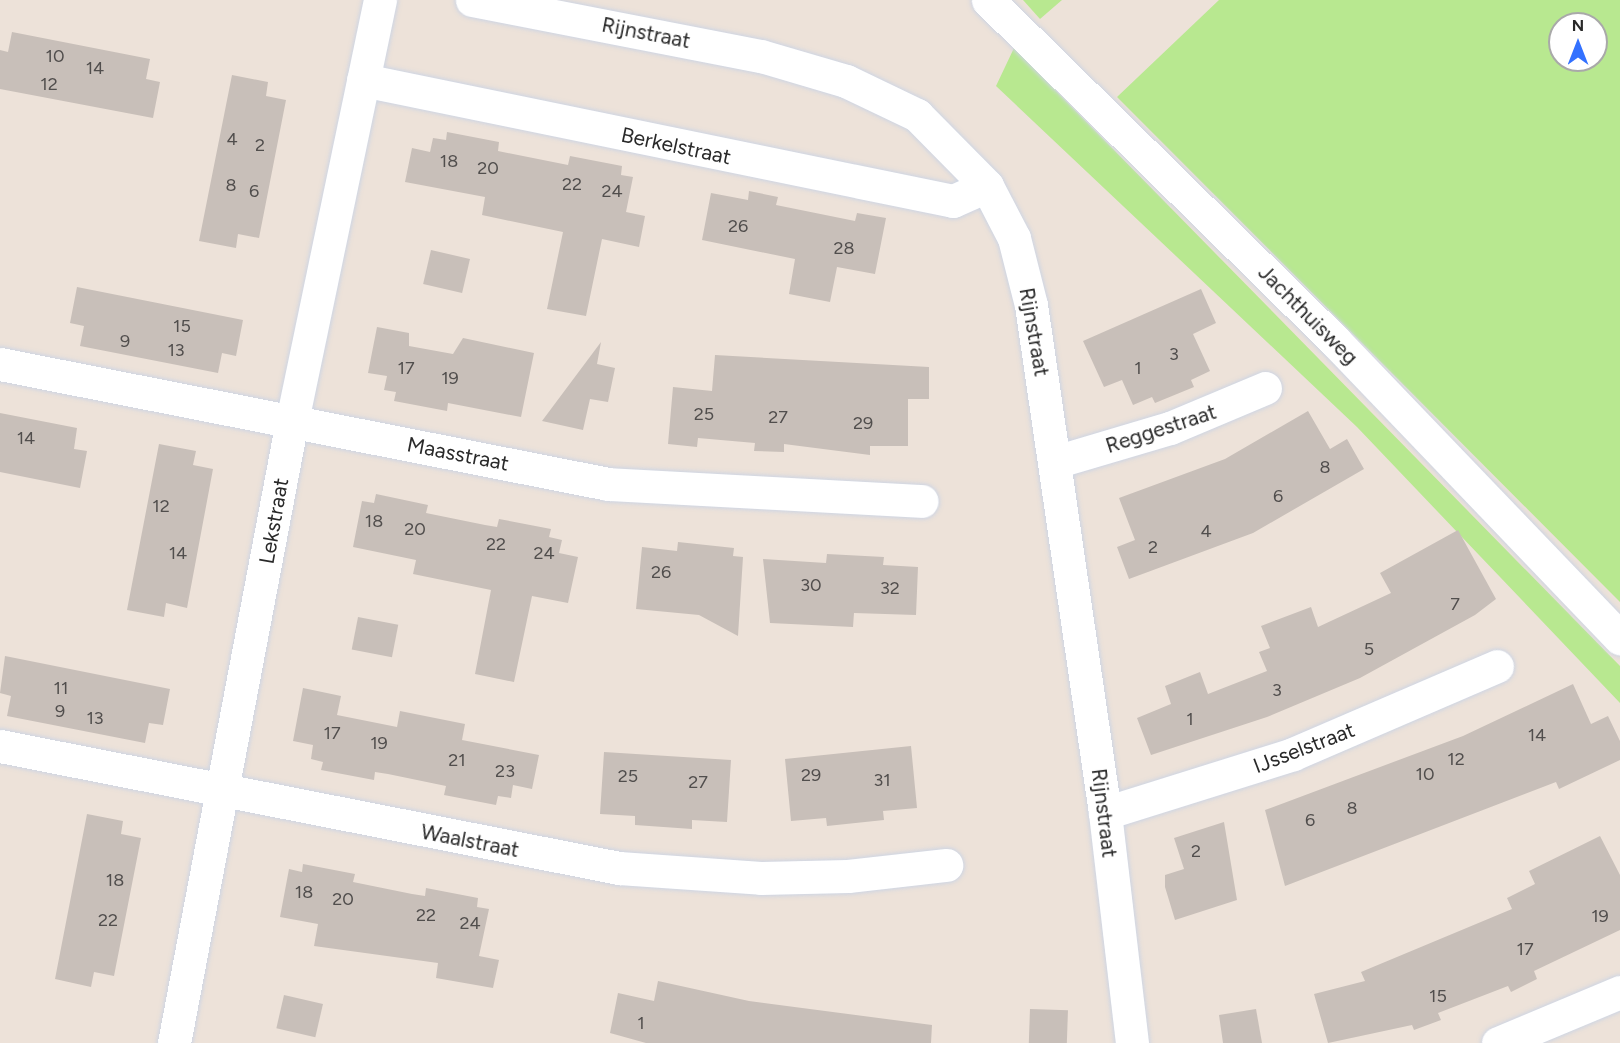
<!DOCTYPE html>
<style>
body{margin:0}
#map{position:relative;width:1620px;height:1043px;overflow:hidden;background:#ede2d9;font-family:Figtree,sans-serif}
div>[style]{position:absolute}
.green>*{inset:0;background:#b8e890}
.building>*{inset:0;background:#c8bfb9;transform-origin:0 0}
.roads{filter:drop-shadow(0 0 2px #ced5e3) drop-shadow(0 0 2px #ced5e3)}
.minor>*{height:33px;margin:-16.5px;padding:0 16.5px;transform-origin:16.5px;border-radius:16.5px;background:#fff}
span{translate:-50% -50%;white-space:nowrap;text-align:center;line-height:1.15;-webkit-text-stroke:4.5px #fff;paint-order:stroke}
.number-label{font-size:18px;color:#514e4d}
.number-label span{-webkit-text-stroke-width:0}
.street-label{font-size:21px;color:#292929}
.north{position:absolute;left:1548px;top:12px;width:60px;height:60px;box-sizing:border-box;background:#fff;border:2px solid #a9a9a9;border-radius:50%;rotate:0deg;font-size:16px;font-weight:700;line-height:24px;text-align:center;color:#292929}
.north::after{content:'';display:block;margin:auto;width:21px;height:27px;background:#3371ff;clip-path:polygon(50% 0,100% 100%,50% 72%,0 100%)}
</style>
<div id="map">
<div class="green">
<i style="clip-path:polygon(1023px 0,1062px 0,1040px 19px)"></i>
<i style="clip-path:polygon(evenodd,1219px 0,1620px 0,1620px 602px,1117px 97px,1219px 0,1560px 24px,1596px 24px,1596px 60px,1560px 60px,1560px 24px)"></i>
<i style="clip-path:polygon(1014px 48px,1620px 666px,1620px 703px,1357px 427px,996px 86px)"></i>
</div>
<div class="building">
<i style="clip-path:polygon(12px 32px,150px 59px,146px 79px,160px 82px,153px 118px,0 89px,0 50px,8px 52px)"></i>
<i style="clip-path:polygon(232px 75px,268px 82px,266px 96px,286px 100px,259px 238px,238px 234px,236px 248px,199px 241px)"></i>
<i style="clip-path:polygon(447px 132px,499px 142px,498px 151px,568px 165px,570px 156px,622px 166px,621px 175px,633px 177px,626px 212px,645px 216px,639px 247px,602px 239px,586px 316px,547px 309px,563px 232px,482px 215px,485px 197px,405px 182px,412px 148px,430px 152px,433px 138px,446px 140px)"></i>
<i style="clip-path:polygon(749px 191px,778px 197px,776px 205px,855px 221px,857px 213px,886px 218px,875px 274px,837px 267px,830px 302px,789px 294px,795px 259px,702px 240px,711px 193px,748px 200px)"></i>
<i style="left:431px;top:250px;width:40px;height:35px;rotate:13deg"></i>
<i style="clip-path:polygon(77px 287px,243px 320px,236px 356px,222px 353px,218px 373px,80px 346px,84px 326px,70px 323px)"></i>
<i style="clip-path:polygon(1201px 289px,1216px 323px,1193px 334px,1210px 371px,1191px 380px,1194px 387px,1155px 403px,1152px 397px,1133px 405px,1122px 380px,1104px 387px,1083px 341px)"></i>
<i style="clip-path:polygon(377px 327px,409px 333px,409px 346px,453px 354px,463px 338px,534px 353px,521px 417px,448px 403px,447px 411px,394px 401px,396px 392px,384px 390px,387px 376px,368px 373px)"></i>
<i style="clip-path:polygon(601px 342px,597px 364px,615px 368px,608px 402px,590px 399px,583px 430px,542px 421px)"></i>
<i style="clip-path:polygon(715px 355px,929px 367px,929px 399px,908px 399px,908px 446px,870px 446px,870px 455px,784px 444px,784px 452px,754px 451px,755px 443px,698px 438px,697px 447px,668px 444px,673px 387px,712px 391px)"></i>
<i style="clip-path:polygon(1308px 411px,1330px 449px,1347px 439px,1364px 469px,1253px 533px,1129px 579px,1117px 547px,1135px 540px,1119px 498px,1225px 459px)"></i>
<i style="clip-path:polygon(0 413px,77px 428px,74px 449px,87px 451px,80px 488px,0 472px)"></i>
<i style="clip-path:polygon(159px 444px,196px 451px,193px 465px,213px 469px,187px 608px,166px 603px,164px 617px,127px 610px)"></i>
<i style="clip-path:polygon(376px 494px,428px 505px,426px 513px,485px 525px,497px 527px,499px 519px,551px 529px,549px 537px,562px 540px,559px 553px,578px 557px,568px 603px,532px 596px,514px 682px,475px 674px,491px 590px,413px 574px,416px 560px,353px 547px,362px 501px,374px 503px)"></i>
<i style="clip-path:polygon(1458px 530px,1496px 599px,1475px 615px,1360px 678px,1267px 717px,1151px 755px,1137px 718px,1171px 704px,1165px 686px,1200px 672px,1208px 694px,1267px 671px,1259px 652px,1270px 648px,1261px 626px,1311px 607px,1318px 627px,1391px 593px,1380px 573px)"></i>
<i style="clip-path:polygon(678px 542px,734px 548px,733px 556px,743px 557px,738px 636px,699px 615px,636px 609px,642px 547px,677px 551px)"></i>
<i style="clip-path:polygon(827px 554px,884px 557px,883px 565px,918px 567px,916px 615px,854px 613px,853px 627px,770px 623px,763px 559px,826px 563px)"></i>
<i style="left:358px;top:617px;width:41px;height:33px;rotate:11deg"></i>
<i style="clip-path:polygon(5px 656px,170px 689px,163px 725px,149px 723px,145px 743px,7px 716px,11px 696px,0 693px)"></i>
<i style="clip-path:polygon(1573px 684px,1591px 724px,1608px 716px,1620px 741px,1620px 760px,1559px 789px,1556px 782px,1285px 886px,1265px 810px,1463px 736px)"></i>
<i style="clip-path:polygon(303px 688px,341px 696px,337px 715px,397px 727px,400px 711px,465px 724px,462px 740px,539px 755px,532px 789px,513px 785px,511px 798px,498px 796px,496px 805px,444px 795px,446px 786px,388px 774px,375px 772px,374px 780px,321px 770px,323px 762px,311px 759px,313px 745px,293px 741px)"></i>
<i style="clip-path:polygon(911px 746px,917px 808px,883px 811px,884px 820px,827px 826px,826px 818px,791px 821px,785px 759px)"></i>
<i style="clip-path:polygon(604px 752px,731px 760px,727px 822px,692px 820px,692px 829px,635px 825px,635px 816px,600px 814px)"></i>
<i style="clip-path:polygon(87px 814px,123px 821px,121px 834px,141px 838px,114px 976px,94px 972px,91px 987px,55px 979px)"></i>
<i style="clip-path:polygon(1224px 822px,1237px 900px,1175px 920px,1165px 887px,1165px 875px,1184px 869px,1174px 838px)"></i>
<i style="clip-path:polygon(1600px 836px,1620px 875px,1620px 930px,1534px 971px,1537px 979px,1511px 992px,1508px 986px,1438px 1013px,1441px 1020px,1414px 1030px,1412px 1025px,1328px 1043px,1314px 994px,1365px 981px,1361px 972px,1512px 909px,1507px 898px,1535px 884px,1529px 871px)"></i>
<i style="clip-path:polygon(303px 864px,355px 874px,353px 882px,412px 894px,425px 896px,426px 888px,478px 898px,477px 907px,489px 909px,479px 956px,499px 960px,493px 988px,436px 978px,438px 963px,314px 946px,318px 924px,280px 917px,289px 869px,302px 872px)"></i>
<i style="clip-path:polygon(658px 981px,749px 1001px,932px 1025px,931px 1043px,646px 1043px,610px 1033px,618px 993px,654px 1001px)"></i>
<i style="left:284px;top:995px;width:40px;height:34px;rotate:13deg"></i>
<i style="left:1030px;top:1009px;width:38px;height:34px;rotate:2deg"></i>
<i style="clip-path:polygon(1256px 1009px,1262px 1043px,1223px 1043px,1219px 1015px)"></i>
</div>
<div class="roads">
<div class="minor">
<i style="left:472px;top:0;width:294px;rotate:11deg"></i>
<i style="left:761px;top:56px;width:89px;rotate:16.4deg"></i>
<i style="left:846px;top:81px;width:79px;rotate:25.6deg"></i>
<i style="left:917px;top:115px;width:100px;rotate:45.4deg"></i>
<i style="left:987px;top:186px;width:59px;rotate:62.6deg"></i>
<i style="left:1014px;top:238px;width:69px;rotate:75.8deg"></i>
<i style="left:1031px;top:305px;width:513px;rotate:81.71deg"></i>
<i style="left:1105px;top:813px;width:232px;rotate:83.3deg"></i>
<i style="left:988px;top:0;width:487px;rotate:44.5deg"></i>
<i style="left:1335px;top:341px;width:412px;rotate:46.2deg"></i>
<i style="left:363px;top:80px;width:602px;rotate:11.59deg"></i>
<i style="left:953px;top:201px;width:37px;rotate:-24deg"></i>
<i style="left:0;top:364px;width:620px;rotate:11.16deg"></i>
<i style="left:608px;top:484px;width:314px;rotate:3.1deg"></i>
<i style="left:1055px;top:462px;width:120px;rotate:-16.5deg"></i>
<i style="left:1170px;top:428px;width:103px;rotate:-22.8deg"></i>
<i style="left:0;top:746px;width:631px;rotate:11.15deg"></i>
<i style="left:619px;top:868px;width:142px;rotate:4deg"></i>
<i style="left:761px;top:878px;width:87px;rotate:-1.3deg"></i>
<i style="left:848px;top:876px;width:99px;rotate:-6.4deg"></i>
<i style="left:1105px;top:813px;width:197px;rotate:-17.4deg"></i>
<i style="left:1293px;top:754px;width:222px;rotate:-23.3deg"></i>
<i style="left:174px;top:1043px;width:633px;rotate:-79.26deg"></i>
<i style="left:292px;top:421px;width:430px;rotate:-78.2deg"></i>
<i style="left:1498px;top:1043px;width:132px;rotate:-22.7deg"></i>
</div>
</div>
<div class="number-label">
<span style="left:55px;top:56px">10</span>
<span style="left:95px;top:68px">14</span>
<span style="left:49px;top:84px">12</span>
<span style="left:232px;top:139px">4</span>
<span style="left:260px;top:145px">2</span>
<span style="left:449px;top:161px">18</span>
<span style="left:488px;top:168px">20</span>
<span style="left:572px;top:184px">22</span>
<span style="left:231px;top:185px">8</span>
<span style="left:254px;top:191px">6</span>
<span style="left:612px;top:191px">24</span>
<span style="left:738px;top:226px">26</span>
<span style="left:844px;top:248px">28</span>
<span style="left:182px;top:326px">15</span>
<span style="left:125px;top:341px">9</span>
<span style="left:176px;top:350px">13</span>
<span style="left:1174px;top:354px">3</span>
<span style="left:406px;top:368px">17</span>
<span style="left:1138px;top:368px">1</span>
<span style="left:450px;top:378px">19</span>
<span style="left:704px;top:414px">25</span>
<span style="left:778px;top:417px">27</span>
<span style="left:863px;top:423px">29</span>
<span style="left:26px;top:438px">14</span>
<span style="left:1325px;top:467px">8</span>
<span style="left:1278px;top:496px">6</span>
<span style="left:161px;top:506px">12</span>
<span style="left:374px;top:521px">18</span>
<span style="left:415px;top:529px">20</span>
<span style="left:1206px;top:531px">4</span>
<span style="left:496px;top:544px">22</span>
<span style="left:1153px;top:547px">2</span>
<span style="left:178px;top:553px">14</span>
<span style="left:544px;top:553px">24</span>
<span style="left:661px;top:572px">26</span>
<span style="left:811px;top:585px">30</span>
<span style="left:890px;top:588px">32</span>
<span style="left:1455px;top:604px">7</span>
<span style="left:1369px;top:649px">5</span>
<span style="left:61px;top:688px">11</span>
<span style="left:1277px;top:690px">3</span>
<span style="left:60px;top:711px">9</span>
<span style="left:95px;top:718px">13</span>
<span style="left:1190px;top:719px">1</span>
<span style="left:332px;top:733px">17</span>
<span style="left:1537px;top:735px">14</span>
<span style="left:379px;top:743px">19</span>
<span style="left:1456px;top:759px">12</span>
<span style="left:457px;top:760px">21</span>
<span style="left:505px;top:771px">23</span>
<span style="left:1425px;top:774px">10</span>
<span style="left:811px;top:775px">29</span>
<span style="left:628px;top:776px">25</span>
<span style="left:882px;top:780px">31</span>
<span style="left:698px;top:782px">27</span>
<span style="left:1352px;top:808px">8</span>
<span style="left:1310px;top:820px">6</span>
<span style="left:1196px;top:851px">2</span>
<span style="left:115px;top:880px">18</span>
<span style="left:304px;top:892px">18</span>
<span style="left:343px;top:899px">20</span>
<span style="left:426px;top:915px">22</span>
<span style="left:1600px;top:916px">19</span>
<span style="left:108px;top:920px">22</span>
<span style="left:470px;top:923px">24</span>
<span style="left:1525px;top:949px">17</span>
<span style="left:1438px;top:996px">15</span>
<span style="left:641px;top:1023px">1</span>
</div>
<div class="street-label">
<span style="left:646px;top:33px;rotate:11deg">Rijnstraat</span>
<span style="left:676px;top:146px;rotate:12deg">Berkelstraat</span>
<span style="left:1308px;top:315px;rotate:45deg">Jachthuisweg</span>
<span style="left:1034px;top:332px;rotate:80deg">Rijnstraat</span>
<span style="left:1161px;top:429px;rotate:-18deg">Reggestraat</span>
<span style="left:458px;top:454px;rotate:11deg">Maasstraat</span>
<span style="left:274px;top:521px;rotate:-80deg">Lekstraat</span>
<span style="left:1304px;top:748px;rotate:-21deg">IJsselstraat</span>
<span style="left:1104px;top:813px;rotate:83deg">Rijnstraat</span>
<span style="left:470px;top:841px;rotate:11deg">Waalstraat</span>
</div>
<div class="north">N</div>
</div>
